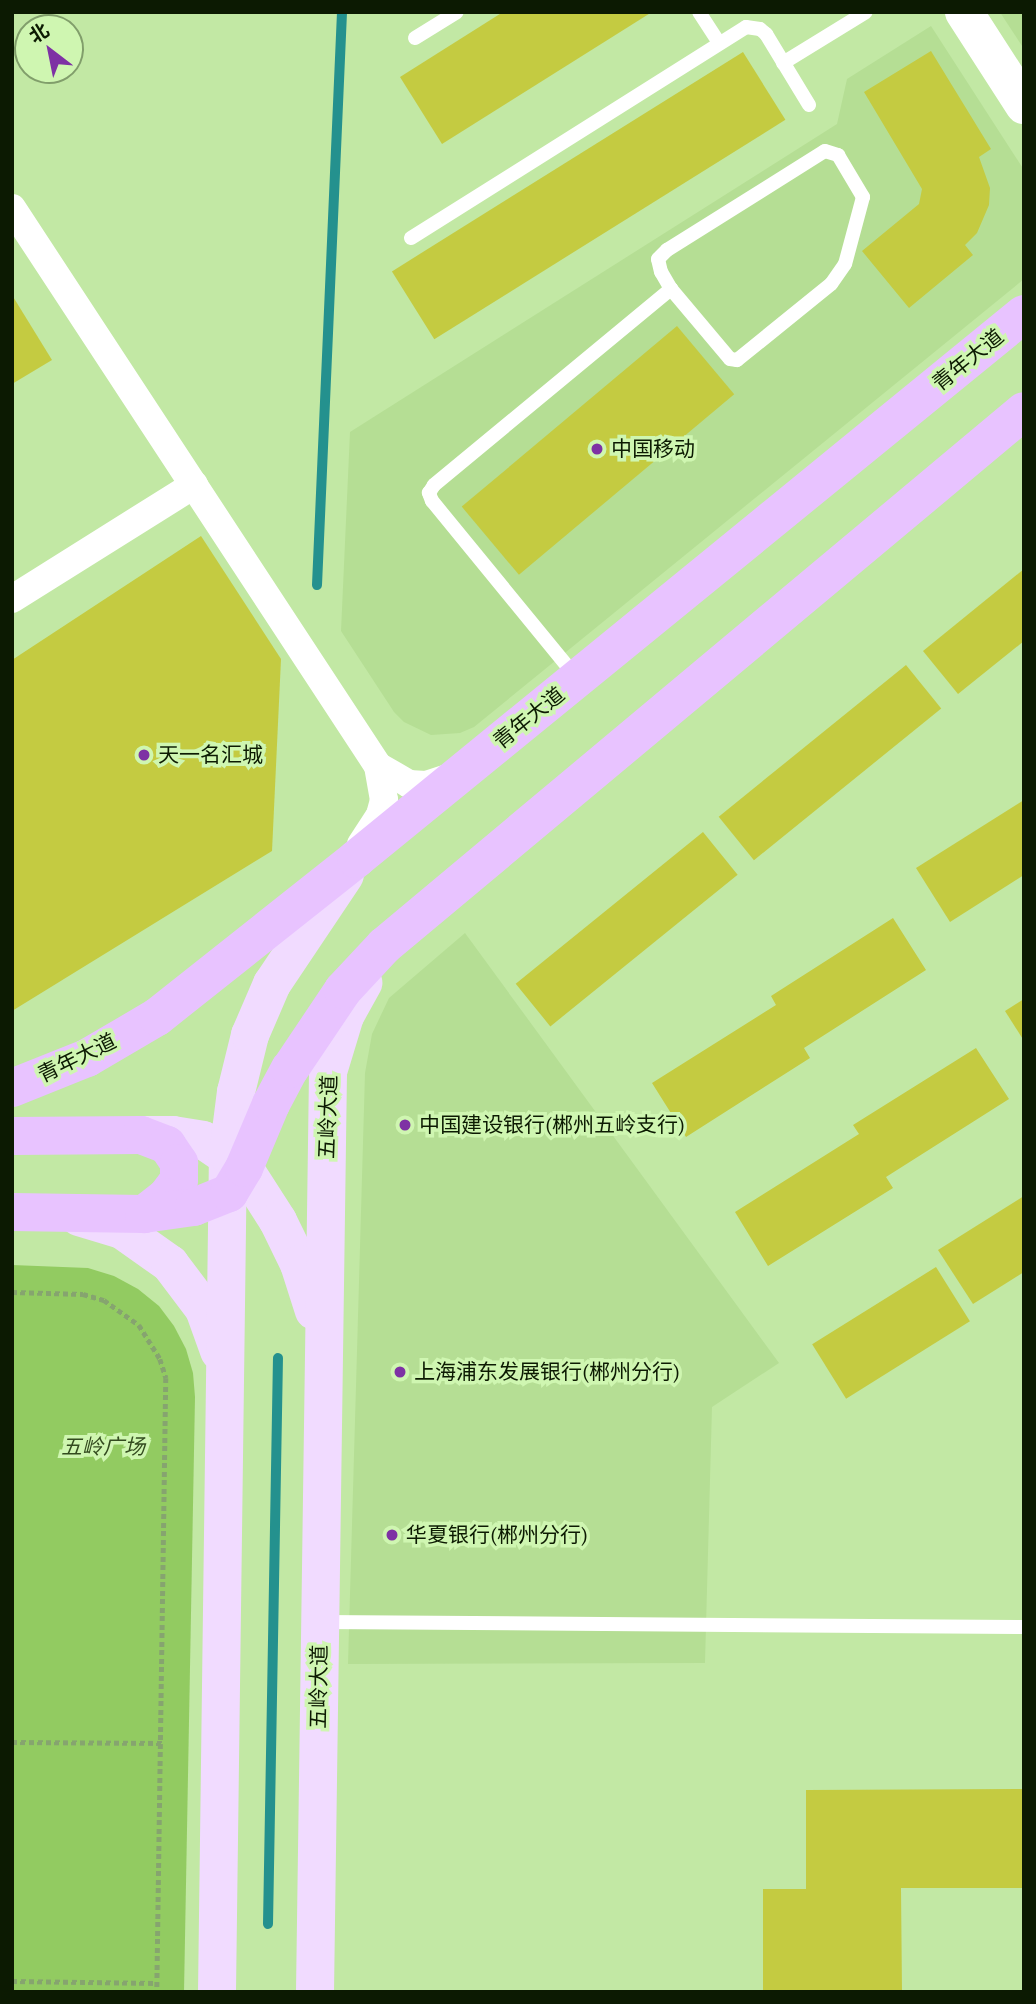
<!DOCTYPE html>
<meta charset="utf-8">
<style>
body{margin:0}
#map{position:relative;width:1036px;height:2004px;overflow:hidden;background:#c2e8a4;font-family:"Source Serif 4","Noto Sans SC",serif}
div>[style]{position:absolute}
.built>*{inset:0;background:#b5de94}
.green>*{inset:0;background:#92cb61}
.stream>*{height:10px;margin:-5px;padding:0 5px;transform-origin:5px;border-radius:5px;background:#24918e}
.building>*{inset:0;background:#c4cb41;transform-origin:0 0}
.path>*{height:4.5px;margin-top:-2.25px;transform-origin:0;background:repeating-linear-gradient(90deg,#86a46f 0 5px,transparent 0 8.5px)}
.lane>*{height:14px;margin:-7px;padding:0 7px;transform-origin:7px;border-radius:7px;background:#fff}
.street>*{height:28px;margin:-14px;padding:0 14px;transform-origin:14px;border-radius:14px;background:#fff}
.secondary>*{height:38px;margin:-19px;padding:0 19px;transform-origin:19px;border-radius:19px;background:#fff}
.primary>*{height:38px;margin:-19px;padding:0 19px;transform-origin:19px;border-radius:19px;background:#f1dbff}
.highway>*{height:38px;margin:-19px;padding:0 19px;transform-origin:19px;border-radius:19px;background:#e8c3ff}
.dots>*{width:19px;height:19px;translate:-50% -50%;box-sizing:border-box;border:4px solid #cff6b1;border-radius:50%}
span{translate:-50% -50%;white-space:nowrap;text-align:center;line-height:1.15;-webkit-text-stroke:7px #cff6b1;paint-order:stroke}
.street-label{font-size:21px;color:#0c1a02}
.poi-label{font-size:21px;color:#0c1a02}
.left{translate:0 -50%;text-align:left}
.park-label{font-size:21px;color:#334b1f;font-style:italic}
.frame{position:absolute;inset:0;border:14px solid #0c1a02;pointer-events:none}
.north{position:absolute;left:14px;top:14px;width:70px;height:70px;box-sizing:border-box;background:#cff6b1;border:2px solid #819e6b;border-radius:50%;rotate:328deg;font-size:19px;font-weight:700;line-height:28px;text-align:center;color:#0c1a02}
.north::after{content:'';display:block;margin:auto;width:24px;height:32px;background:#7e32a4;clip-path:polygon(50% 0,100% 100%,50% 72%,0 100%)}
</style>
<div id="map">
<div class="built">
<i style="clip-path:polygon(1000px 12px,1024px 12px,1024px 49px,1005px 20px)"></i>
<i style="clip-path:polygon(931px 26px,1024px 170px,1024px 279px,474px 727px,460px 733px,431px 735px,404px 722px,394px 712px,341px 631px,350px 432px,837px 124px,847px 79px)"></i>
<i style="clip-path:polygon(465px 933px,779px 1363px,712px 1407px,705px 1663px,348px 1664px,365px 1073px,372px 1034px,389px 998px)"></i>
</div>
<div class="green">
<i style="clip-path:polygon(12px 1265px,88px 1268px,114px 1276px,138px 1289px,159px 1306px,174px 1326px,186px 1349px,193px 1373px,195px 1397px,184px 1992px,12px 1992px)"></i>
</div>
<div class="stream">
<i style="left:317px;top:585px;width:574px;rotate:-87.5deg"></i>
<i style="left:268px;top:1924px;width:566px;rotate:-88.99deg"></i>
</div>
<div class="building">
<i style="clip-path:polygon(503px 12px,652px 12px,442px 144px,400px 77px)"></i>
<i style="clip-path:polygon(931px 51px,991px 149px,979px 157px,990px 188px,989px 205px,977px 233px,965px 245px,973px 255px,909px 308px,862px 251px,919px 204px,922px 189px,864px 92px)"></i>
<i style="left:743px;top:52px;width:80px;height:414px;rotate:58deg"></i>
<i style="clip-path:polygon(12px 295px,52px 360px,12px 384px)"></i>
<i style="left:677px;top:326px;width:89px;height:281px;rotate:50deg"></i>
<i style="clip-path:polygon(201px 536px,281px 659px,272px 851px,12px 1011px,12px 660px)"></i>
<i style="clip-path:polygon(1024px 569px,1024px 641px,958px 694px,923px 651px)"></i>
<i style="left:906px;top:665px;width:56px;height:241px;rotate:51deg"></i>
<i style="clip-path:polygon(1024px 800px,1024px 875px,950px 922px,916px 868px)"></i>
<i style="left:703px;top:832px;width:55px;height:241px;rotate:51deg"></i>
<i style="clip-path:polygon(893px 918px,926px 970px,804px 1048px,810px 1058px,686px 1137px,652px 1083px,776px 1005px,771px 996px)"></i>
<i style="clip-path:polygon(1024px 999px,1024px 1041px,1005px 1011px)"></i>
<i style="clip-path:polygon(976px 1048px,1009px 1099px,886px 1177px,893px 1188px,768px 1266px,735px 1212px,859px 1134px,853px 1125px)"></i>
<i style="clip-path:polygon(1024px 1196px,1024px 1272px,973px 1304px,938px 1250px)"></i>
<i style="left:936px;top:1267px;width:64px;height:146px;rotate:58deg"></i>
<i style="clip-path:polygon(1024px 1789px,1024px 1888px,901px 1888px,902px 1992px,763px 1992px,763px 1889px,806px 1889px,806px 1790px)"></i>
</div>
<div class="path">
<i style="left:12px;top:1292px;width:71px;rotate:1.6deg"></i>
<i style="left:83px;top:1294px;width:22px;rotate:16deg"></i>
<i style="left:104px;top:1300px;width:43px;rotate:35.5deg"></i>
<i style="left:139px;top:1325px;width:40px;rotate:58deg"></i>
<i style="left:160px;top:1359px;width:20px;rotate:72deg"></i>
<i style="left:166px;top:1378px;width:614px;rotate:90.84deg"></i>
<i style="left:12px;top:1742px;width:150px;rotate:0.4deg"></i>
<i style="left:12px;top:1981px;width:145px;rotate:0.8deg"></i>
</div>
<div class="lane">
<i style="left:699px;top:12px;width:37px;rotate:57deg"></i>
<i style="left:415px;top:38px;width:49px;rotate:-31.8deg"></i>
<i style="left:783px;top:63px;width:97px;rotate:-31.6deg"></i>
<i style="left:825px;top:151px;width:14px;rotate:17deg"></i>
<i style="left:838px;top:155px;width:49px;rotate:59.2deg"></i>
<i style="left:863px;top:197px;width:69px;rotate:105deg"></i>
<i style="left:845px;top:264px;width:24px;rotate:125deg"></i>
<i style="left:831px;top:284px;width:121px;rotate:141deg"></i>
<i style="left:737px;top:360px;width:7px;rotate:-172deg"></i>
<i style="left:730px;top:359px;width:92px;rotate:-130.1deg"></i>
<i style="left:671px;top:289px;width:20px;rotate:-120deg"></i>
<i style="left:661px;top:272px;width:13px;rotate:-103deg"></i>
<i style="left:658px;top:259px;width:13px;rotate:-45deg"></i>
<i style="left:667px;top:250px;width:186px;rotate:-32.1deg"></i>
<i style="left:411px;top:238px;width:396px;rotate:-32.2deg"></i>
<i style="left:746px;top:27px;width:14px;rotate:8deg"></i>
<i style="left:760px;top:29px;width:8px;rotate:40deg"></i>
<i style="left:766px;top:34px;width:83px;rotate:58.8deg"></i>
<i style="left:577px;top:678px;width:229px;rotate:-129.3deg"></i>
<i style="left:432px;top:501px;width:9px;rotate:-111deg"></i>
<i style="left:429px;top:493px;width:9px;rotate:-58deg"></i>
<i style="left:434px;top:485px;width:308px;rotate:-39.6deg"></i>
<i style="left:321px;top:1622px;width:703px;rotate:0.41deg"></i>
</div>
<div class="street">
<i style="left:12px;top:208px;width:667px;rotate:56.74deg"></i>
<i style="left:378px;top:766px;width:35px;rotate:80deg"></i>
<i style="left:384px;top:800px;width:16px;rotate:105deg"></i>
<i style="left:380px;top:815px;width:35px;rotate:123deg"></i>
<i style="left:12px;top:599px;width:215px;rotate:-32.1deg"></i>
<i style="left:378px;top:766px;width:36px;rotate:30deg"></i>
<i style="left:409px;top:784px;width:17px;rotate:3deg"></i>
<i style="left:426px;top:785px;width:28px;rotate:-18deg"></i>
</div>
<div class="secondary">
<i style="left:964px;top:12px;width:111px;rotate:57.2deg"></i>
</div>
<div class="primary">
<i style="left:141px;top:1135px;width:32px"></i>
<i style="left:173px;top:1135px;width:30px;rotate:9deg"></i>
<i style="left:203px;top:1140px;width:50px;rotate:34.3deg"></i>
<i style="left:244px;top:1168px;width:63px;rotate:57.3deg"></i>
<i style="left:278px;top:1221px;width:48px;rotate:64deg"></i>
<i style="left:299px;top:1264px;width:49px;rotate:72.3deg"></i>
<i style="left:79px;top:1217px;width:45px;rotate:16.8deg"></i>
<i style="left:122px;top:1230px;width:59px;rotate:35.3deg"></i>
<i style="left:170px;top:1264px;width:56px;rotate:52.9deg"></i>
<i style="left:204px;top:1309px;width:45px;rotate:70.3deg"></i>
<i style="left:217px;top:1992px;width:837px;rotate:-89.25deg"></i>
<i style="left:228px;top:1155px;width:64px;rotate:-82.8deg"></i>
<i style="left:236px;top:1092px;width:59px;rotate:-76.2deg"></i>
<i style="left:250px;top:1035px;width:56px;rotate:-66.7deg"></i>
<i style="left:272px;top:984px;width:131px;rotate:-56.2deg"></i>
<i style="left:315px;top:1992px;width:920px;rotate:-89.19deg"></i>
<i style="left:328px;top:1072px;width:59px;rotate:-73.1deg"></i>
<i style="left:345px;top:1016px;width:38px;rotate:-61deg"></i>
</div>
<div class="highway">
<i style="left:12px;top:1088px;width:81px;rotate:-21.8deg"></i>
<i style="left:87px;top:1058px;width:81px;rotate:-30.4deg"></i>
<i style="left:157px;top:1017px;width:254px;rotate:-38.4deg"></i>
<i style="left:356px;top:859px;width:862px;rotate:-39.21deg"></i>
<i style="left:12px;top:1136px;width:129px;rotate:-0.4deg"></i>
<i style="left:141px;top:1135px;width:28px;rotate:21deg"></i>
<i style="left:167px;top:1145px;width:22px;rotate:56deg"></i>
<i style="left:179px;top:1163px;width:17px;rotate:90deg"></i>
<i style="left:179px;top:1180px;width:21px;rotate:127deg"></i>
<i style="left:166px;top:1197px;width:28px;rotate:142deg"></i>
<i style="left:12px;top:1212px;width:132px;rotate:0.9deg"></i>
<i style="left:144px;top:1214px;width:50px;rotate:-8deg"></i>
<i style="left:194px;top:1207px;width:38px;rotate:-22deg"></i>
<i style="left:229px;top:1193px;width:29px;rotate:-59deg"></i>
<i style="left:244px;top:1168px;width:69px;rotate:-67.1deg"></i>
<i style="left:271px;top:1104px;width:40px;rotate:-62deg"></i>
<i style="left:290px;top:1069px;width:95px;rotate:-56.1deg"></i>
<i style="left:343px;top:990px;width:60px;rotate:-47deg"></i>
<i style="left:384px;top:946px;width:834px;rotate:-39.89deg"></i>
</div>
<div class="dots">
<i style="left:597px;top:449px;background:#7e32a4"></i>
<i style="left:144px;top:755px;background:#7e32a4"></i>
<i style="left:405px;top:1125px;background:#7e32a4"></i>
<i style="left:400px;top:1372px;background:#7e32a4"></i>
<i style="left:392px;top:1535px;background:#7e32a4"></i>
</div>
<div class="street-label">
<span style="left:968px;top:360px;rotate:-39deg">青年大道</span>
<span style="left:529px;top:718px;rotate:-39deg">青年大道</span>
<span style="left:77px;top:1058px;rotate:-26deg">青年大道</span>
<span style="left:328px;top:1117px;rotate:-88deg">五岭大道</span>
<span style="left:319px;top:1687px;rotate:-89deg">五岭大道</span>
</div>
<div class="poi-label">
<span class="left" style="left:611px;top:449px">中国移动</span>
<span class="left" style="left:158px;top:755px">天一名汇城</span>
<span class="left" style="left:419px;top:1125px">中国建设银行(郴州五岭支行)</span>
<span class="left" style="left:414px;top:1372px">上海浦东发展银行(郴州分行)</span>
<span class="left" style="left:406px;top:1535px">华夏银行(郴州分行)</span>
</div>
<div class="park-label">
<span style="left:103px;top:1447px">五岭广场</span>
</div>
<div class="frame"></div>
<div class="north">北</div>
</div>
